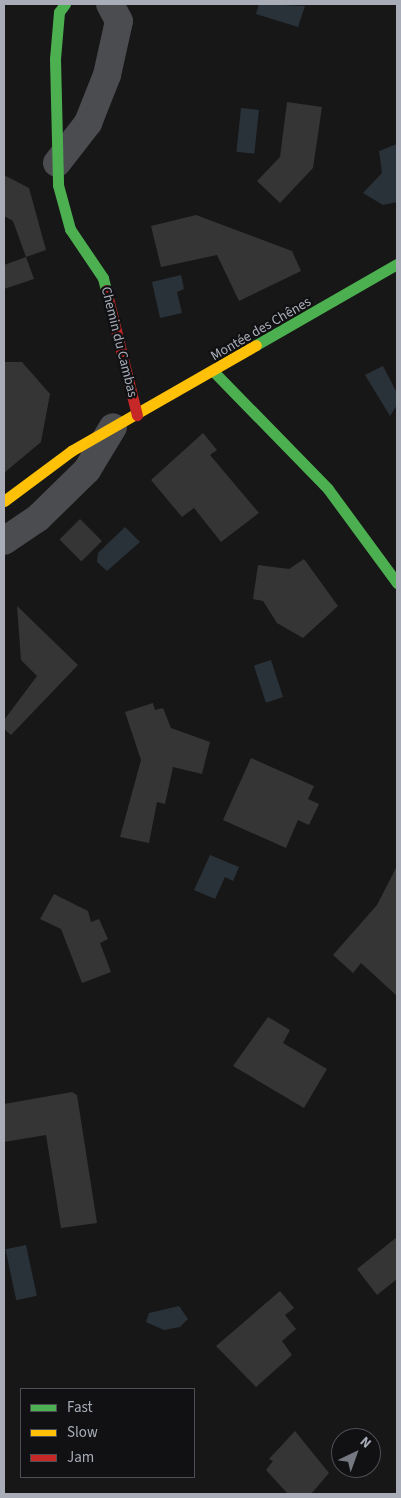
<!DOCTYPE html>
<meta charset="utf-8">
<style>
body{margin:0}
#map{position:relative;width:401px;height:1498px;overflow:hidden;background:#171717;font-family:"Source Sans 3",sans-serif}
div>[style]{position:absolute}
.water>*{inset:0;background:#2a3239;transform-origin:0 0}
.building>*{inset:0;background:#353536;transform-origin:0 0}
.street>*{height:28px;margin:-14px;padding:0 14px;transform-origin:14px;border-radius:14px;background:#4b4c50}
.fast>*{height:11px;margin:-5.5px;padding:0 5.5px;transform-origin:5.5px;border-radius:5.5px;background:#4caf50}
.slow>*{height:11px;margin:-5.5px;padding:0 5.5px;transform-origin:5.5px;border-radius:5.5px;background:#ffc107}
.jam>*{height:11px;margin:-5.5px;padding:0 5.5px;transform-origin:5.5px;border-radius:5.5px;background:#c62828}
span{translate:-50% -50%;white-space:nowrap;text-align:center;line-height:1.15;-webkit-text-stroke:4.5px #111113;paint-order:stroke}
.street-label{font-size:14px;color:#a8adb8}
.frame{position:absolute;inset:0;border:5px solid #a8adb8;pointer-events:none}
.legend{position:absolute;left:20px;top:1388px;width:175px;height:90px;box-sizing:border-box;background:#111113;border:1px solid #4d4f55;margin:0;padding:6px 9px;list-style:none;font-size:15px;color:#a8adb8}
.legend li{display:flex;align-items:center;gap:10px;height:25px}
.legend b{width:25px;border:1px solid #4d4f55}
.north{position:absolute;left:331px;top:1428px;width:50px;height:50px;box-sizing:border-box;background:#111113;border:1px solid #4d4f55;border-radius:50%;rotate:42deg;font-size:14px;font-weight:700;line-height:20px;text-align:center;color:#a8adb8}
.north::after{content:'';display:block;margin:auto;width:18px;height:22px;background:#757880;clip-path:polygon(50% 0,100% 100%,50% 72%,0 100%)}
</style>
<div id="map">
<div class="water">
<i style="clip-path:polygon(259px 4px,305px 6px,298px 27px,256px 14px)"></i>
<i style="left:241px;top:108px;width:18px;height:44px;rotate:6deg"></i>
<i style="clip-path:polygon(397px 144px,397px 202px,383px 205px,363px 193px,382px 173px,379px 151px)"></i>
<i style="clip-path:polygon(181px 275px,184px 289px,177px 292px,182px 313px,160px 318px,152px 282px)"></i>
<i style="clip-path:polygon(383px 366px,397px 393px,397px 405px,390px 416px,365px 375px)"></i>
<i style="clip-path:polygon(125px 527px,140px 542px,107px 571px,97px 562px,98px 553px)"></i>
<i style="left:271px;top:660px;width:39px;height:18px;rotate:72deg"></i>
<i style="clip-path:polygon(210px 855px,239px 867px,233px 881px,225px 877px,215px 899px,194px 890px)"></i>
<i style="left:26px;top:1245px;width:52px;height:21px;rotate:78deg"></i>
<i style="clip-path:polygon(179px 1306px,188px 1319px,180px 1327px,164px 1330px,146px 1322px,149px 1313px)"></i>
</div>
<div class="building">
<i style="clip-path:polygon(287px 102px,322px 107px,313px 168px,280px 203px,257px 181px,280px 157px)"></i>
<i style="clip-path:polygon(4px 175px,29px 188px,46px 250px,26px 257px,13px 221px,4px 216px)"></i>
<i style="clip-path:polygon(196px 215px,292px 251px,301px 271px,239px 301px,217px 255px,161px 267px,151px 226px)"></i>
<i style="clip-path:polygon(26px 257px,34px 279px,4px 289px,4px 265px)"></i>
<i style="clip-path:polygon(4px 362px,22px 362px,50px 394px,41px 442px,4px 473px)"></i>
<i style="clip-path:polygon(203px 433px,217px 450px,210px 455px,259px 513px,221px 542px,194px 508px,182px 517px,151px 480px)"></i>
<i style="left:80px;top:519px;width:31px;height:29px;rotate:45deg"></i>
<i style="clip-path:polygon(304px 559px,338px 606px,303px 638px,277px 623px,263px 601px,253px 599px,258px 565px,289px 569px)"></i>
<i style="clip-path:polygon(17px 606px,78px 665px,11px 735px,4px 729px,4px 720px,37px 676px,21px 660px)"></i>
<i style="clip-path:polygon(153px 703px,155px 710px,163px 708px,171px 728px,210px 742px,202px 774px,173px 767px,165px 804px,157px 802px,149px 843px,120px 837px,141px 760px,125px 712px)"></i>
<i style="clip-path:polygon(251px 758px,314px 786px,308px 799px,319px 804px,309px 825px,298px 820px,286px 848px,223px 820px)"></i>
<i style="clip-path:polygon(397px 866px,397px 996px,361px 963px,353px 973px,333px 955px,377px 905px)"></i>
<i style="clip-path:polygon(54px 894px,88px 911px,91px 922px,99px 919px,108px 939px,100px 943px,111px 972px,82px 983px,61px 929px,40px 919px)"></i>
<i style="clip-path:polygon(268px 1017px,290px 1030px,283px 1043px,327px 1069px,304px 1108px,233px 1066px)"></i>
<i style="clip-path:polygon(72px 1092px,77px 1095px,97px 1223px,61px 1228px,46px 1135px,4px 1142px,4px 1104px)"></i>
<i style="clip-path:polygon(397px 1237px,397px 1279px,377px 1295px,357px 1269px)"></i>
<i style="clip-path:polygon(280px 1291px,294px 1308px,285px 1315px,296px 1329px,282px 1341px,292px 1355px,256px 1387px,216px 1346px)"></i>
<i style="clip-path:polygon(295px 1431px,329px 1473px,311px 1494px,288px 1494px,266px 1470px,273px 1461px,269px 1459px)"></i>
</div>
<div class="street">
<i style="left:57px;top:163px;width:51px;rotate:-52.2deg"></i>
<i style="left:88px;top:123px;width:52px;rotate:-68.4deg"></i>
<i style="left:107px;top:75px;width:55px;rotate:-77.5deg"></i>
<i style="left:119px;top:21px;width:19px;rotate:-118deg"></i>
<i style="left:4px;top:541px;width:41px;rotate:-34.1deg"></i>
<i style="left:38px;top:518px;width:69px;rotate:-44.4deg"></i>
<i style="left:87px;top:470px;width:50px;rotate:-58.8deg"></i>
</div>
<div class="fast">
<i style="left:65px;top:4px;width:10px;rotate:127deg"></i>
<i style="left:59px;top:12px;width:47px;rotate:94.9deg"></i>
<i style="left:55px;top:59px;width:126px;rotate:88.6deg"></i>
<i style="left:58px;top:185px;width:46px;rotate:74.7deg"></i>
<i style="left:70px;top:229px;width:59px;rotate:56deg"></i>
<i style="left:103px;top:278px;width:12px;rotate:76deg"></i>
<i style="left:256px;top:345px;width:163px;rotate:-29.9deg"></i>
<i style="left:214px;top:372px;width:163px;rotate:45.7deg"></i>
<i style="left:328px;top:489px;width:117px;rotate:53.7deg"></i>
</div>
<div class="slow">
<i style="left:4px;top:501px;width:84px;rotate:-36.7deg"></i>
<i style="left:71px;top:451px;width:213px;rotate:-29.8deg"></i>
</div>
<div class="jam">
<i style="left:106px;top:290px;width:129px;rotate:76.1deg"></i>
</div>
<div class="street-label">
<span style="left:261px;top:329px;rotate:-30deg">Montée des Chênes</span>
<span style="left:119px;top:342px;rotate:76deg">Chemin du Cambas</span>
</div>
<div class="frame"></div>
<ul class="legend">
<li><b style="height:6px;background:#4caf50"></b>Fast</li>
<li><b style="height:6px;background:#ffc107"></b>Slow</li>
<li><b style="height:6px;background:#c62828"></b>Jam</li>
</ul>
<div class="north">N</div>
</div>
